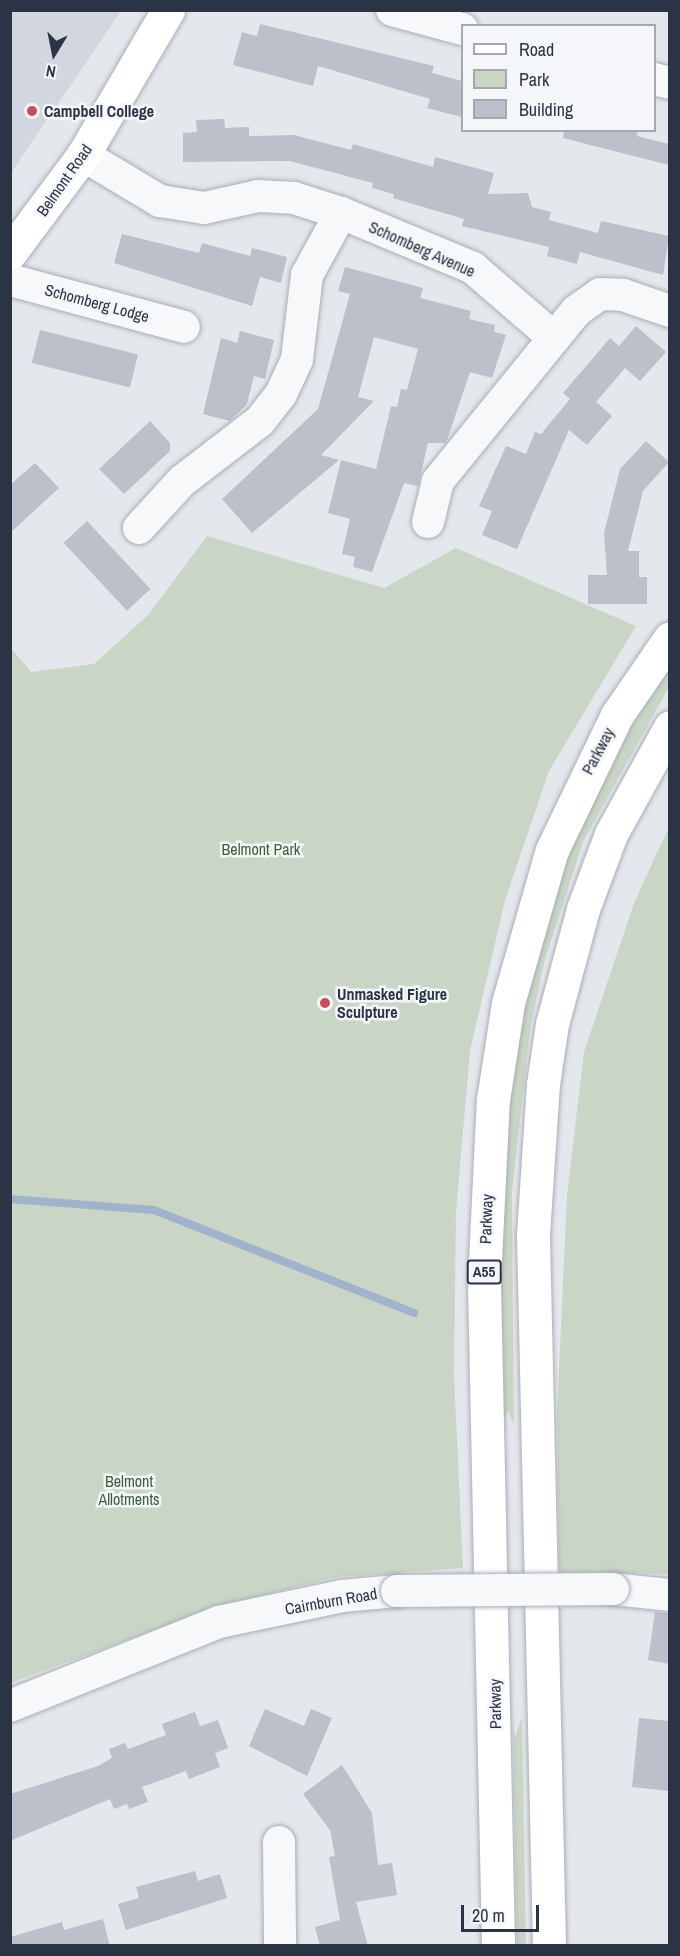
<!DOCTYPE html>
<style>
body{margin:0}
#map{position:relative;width:680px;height:1956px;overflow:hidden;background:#e4e7ec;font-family:"Archivo Narrow",sans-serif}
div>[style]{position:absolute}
.built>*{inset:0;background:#d2d6de}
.green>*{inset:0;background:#c9d6c5}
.stream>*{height:8px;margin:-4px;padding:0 4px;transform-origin:4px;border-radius:4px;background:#9fb4cc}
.building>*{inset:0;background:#bbc0ca;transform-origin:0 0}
.roads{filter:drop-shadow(0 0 2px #a9aeb7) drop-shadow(0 0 2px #a9aeb7)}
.minor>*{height:32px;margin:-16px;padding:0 16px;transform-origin:16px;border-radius:16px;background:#f7f8fa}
.major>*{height:33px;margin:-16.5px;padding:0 16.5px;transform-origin:16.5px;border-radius:16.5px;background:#fff}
.highway>*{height:33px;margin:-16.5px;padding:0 16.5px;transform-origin:16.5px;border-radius:16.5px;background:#fff}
.bridges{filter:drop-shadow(0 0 2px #a9aeb7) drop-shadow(0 0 2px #a9aeb7)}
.minor-bridge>*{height:32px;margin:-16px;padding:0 16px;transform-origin:16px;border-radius:16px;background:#f7f8fa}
.dots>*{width:16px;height:16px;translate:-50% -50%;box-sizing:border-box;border:3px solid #f4f6f9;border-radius:50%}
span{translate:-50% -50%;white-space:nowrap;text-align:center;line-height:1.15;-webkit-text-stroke:5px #f4f6f9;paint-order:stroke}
.shield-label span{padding:2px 4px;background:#f4f6f9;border:2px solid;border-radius:4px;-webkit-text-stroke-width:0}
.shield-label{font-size:15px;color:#2b3445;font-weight:700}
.poi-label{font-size:16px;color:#2b3445;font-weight:700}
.left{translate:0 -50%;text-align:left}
.street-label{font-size:16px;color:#2b3445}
.park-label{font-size:16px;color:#3f6138}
.frame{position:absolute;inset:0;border:12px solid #2b3445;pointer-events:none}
.legend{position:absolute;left:461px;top:24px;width:195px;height:108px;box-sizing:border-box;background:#f4f6f9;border:2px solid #a4a8b1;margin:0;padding:8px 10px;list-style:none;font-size:18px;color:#2b3445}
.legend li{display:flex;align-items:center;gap:12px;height:30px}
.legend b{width:30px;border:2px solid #a4a8b1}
.north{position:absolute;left:24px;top:24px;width:60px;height:60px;-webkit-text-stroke:4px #f4f6f9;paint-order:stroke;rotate:190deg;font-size:16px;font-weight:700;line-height:24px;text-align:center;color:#2b3445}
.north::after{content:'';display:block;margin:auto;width:21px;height:27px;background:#2b3445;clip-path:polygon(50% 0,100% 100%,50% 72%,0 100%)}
.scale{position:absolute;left:461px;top:1905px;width:78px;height:27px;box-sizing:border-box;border:3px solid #2b3445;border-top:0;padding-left:8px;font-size:18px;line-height:21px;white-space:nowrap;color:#2b3445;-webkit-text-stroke:4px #f4f6f9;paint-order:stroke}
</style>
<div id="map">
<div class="built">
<i style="clip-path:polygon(11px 10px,121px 11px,11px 173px,10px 11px)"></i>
</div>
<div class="green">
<i style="clip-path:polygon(207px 536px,384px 588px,456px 548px,636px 626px,549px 771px,505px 900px,470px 1051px,456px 1212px,454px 1375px,463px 1568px,336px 1577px,222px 1605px,10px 1683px,11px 648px,31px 672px,94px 664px,149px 614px)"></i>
<i style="clip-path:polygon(669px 659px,669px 687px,583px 842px,544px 963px,530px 1030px,512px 1193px,514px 1425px,508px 1411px,501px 1425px,501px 1123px,533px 948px,591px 786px)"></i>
<i style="clip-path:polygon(669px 827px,669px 1574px,559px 1572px,557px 1413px,567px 1195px,584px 1052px,634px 903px)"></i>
<i style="clip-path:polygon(522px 1717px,526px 1945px,517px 1946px,513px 1725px,515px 1738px)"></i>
</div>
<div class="stream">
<i style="left:10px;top:1199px;width:144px;rotate:4.4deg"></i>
<i style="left:154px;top:1210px;width:280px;rotate:21.6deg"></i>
</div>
<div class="building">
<i style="clip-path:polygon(260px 24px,434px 66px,432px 73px,462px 81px,462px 117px,427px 108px,430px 99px,318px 66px,313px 86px,233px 65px,242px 32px,257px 36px)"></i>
<i style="clip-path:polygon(224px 119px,225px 128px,249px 127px,249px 136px,294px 135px,351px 150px,353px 144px,433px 167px,435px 157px,494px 173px,488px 194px,528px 193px,532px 207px,551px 212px,549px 220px,598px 233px,601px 221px,669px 236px,663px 275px,580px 252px,577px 264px,547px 256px,549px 247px,462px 226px,464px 219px,393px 198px,394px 194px,372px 188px,373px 183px,290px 161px,183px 162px,183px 133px,197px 132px,196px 120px)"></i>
<i style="clip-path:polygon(564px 130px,638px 130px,637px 136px,669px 144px,669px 165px,563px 138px)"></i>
<i style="clip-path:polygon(122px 234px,199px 253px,202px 243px,250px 256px,252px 248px,287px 257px,281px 283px,260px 277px,252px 306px,114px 263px)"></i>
<i style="clip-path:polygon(345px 267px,423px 288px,420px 298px,471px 311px,469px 319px,495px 325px,494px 332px,506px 335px,492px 378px,470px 372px,446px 443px,428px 443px,418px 486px,404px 483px,372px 572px,353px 567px,355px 557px,342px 554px,350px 519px,328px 513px,341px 460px,376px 469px,391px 406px,397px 407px,401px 389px,407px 390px,418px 349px,374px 337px,358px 397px,374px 401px,321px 455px,339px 460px,252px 533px,222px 499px,318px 409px,350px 294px,338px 291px)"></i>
<i style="clip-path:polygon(636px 326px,666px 352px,640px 381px,625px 368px,596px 402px,612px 416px,587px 445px,569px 430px,517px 549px,482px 535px,492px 511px,479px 506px,506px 446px,526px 454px,535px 432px,541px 434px,570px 399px,563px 393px,610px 338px,619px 346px)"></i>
<i style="left:40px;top:330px;width:101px;height:34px;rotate:14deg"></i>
<i style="clip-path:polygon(240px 331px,274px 340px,265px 379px,254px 376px,247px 404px,230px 421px,203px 414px,221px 338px,237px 343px)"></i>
<i style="clip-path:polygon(150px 421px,170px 443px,170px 451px,124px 494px,99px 469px)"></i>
<i style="clip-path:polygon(646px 441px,669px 462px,643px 491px,628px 551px,639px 551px,639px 577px,647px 577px,647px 604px,588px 604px,588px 575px,607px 575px,604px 533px,620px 469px)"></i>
<i style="clip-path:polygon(35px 463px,59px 488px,10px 533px,10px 485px)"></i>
<i style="left:87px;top:521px;width:93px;height:32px;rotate:47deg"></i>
<i style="clip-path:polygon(655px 1612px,669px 1613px,669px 1664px,648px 1660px)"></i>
<i style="clip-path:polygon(265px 1709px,304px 1726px,311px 1709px,332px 1718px,307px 1776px,249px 1746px)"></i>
<i style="clip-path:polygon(195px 1712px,200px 1726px,218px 1720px,228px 1748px,215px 1753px,220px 1767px,189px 1779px,186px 1771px,142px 1787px,148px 1802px,129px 1809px,127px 1804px,114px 1809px,110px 1799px,10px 1841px,10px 1794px,98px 1766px,112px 1758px,109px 1749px,125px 1743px,128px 1749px,166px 1735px,162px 1724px)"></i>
<i style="clip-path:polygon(639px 1718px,669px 1721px,669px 1791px,632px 1787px)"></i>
<i style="clip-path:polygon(342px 1765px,372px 1813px,378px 1865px,392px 1863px,397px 1895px,356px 1902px,368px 1946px,320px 1946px,315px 1927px,340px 1920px,329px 1857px,335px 1856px,330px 1830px,303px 1794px)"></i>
<i style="clip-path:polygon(195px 1871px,198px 1881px,220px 1874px,227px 1898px,126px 1930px,118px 1904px,139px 1898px,136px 1887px)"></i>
<i style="clip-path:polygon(103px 1919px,110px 1946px,10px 1946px,10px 1937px,62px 1922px,64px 1930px)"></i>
</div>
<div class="roads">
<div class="minor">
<i style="left:392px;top:10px;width:73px;rotate:15.2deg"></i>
<i style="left:654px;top:79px;width:16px;rotate:14deg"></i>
<i style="left:83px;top:155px;width:90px;rotate:30.9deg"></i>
<i style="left:160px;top:201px;width:45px;rotate:9deg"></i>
<i style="left:204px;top:208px;width:55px;rotate:-12.5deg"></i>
<i style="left:258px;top:196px;width:36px;rotate:3deg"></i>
<i style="left:294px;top:198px;width:49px;rotate:17.7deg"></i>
<i style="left:341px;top:213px;width:143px;rotate:22.6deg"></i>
<i style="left:473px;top:268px;width:106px;rotate:40.8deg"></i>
<i style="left:10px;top:280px;width:180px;rotate:15.1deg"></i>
<i style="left:428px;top:522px;width:42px;rotate:-76.3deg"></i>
<i style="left:438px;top:481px;width:219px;rotate:-50.9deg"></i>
<i style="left:576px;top:311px;width:29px;rotate:-35deg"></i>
<i style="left:600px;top:294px;width:23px;rotate:2deg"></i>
<i style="left:623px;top:295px;width:50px;rotate:18.8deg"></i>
<i style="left:139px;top:528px;width:64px;rotate:-47.5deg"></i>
<i style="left:182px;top:481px;width:98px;rotate:-37.6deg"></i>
<i style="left:260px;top:421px;width:34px;rotate:-52deg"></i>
<i style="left:281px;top:394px;width:38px;rotate:-65deg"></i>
<i style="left:297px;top:359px;width:85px;rotate:-83.2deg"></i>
<i style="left:307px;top:275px;width:71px;rotate:-61.3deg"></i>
<i style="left:613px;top:1589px;width:57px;rotate:6deg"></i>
<i style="left:10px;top:1706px;width:225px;rotate:-21.9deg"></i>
<i style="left:219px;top:1622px;width:126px;rotate:-11.9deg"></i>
<i style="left:342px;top:1596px;width:55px;rotate:-5.2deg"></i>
<i style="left:279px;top:1842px;width:104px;rotate:89.4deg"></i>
</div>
<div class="major">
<i style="left:10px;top:253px;width:122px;rotate:-53.3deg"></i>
<i style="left:83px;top:155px;width:168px;rotate:-59.6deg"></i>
</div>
<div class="highway">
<i style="left:498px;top:1946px;width:665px;rotate:-91.21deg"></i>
<i style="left:484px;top:1281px;width:181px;rotate:-87.2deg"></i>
<i style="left:493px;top:1100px;width:98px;rotate:-81.2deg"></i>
<i style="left:508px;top:1003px;width:159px;rotate:-74deg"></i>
<i style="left:552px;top:850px;width:150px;rotate:-64.3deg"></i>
<i style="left:617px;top:715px;width:93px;rotate:-55.5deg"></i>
<i style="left:549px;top:1946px;width:712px;rotate:-91.29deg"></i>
<i style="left:533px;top:1234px;width:150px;rotate:-86.2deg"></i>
<i style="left:543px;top:1084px;width:61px;rotate:-81.5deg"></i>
<i style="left:552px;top:1024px;width:119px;rotate:-74.9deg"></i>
<i style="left:583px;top:909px;width:80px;rotate:-69.5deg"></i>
<i style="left:611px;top:834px;width:122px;rotate:-61.1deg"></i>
</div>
</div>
<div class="bridges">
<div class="minor-bridge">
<i style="left:397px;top:1591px;width:216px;rotate:-0.5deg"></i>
</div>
</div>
<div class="dots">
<i style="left:32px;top:111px;background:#d1495b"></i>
<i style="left:325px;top:1003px;background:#d1495b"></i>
</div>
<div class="shield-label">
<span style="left:484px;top:1272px">A55</span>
</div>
<div class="poi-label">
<span class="left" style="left:44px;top:111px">Campbell College</span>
<span class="left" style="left:337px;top:1003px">Unmasked Figure<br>Sculpture</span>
</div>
<div class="street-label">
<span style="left:64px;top:180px;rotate:-55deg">Belmont Road</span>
<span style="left:422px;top:249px;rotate:24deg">Schomberg Avenue</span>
<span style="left:97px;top:303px;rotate:15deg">Schomberg Lodge</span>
<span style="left:598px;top:751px;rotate:-62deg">Parkway</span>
<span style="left:486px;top:1219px;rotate:-88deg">Parkway</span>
<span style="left:331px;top:1601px;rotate:-10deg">Cairnburn Road</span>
<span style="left:495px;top:1704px;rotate:-91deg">Parkway</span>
</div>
<div class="park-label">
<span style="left:261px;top:849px">Belmont Park</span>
<span style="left:129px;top:1490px">Belmont<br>Allotments</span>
</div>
<div class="frame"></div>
<ul class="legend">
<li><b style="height:8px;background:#fff"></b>Road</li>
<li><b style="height:16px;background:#c9d6c5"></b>Park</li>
<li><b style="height:16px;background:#bbc0ca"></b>Building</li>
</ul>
<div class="north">N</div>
<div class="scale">20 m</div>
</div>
